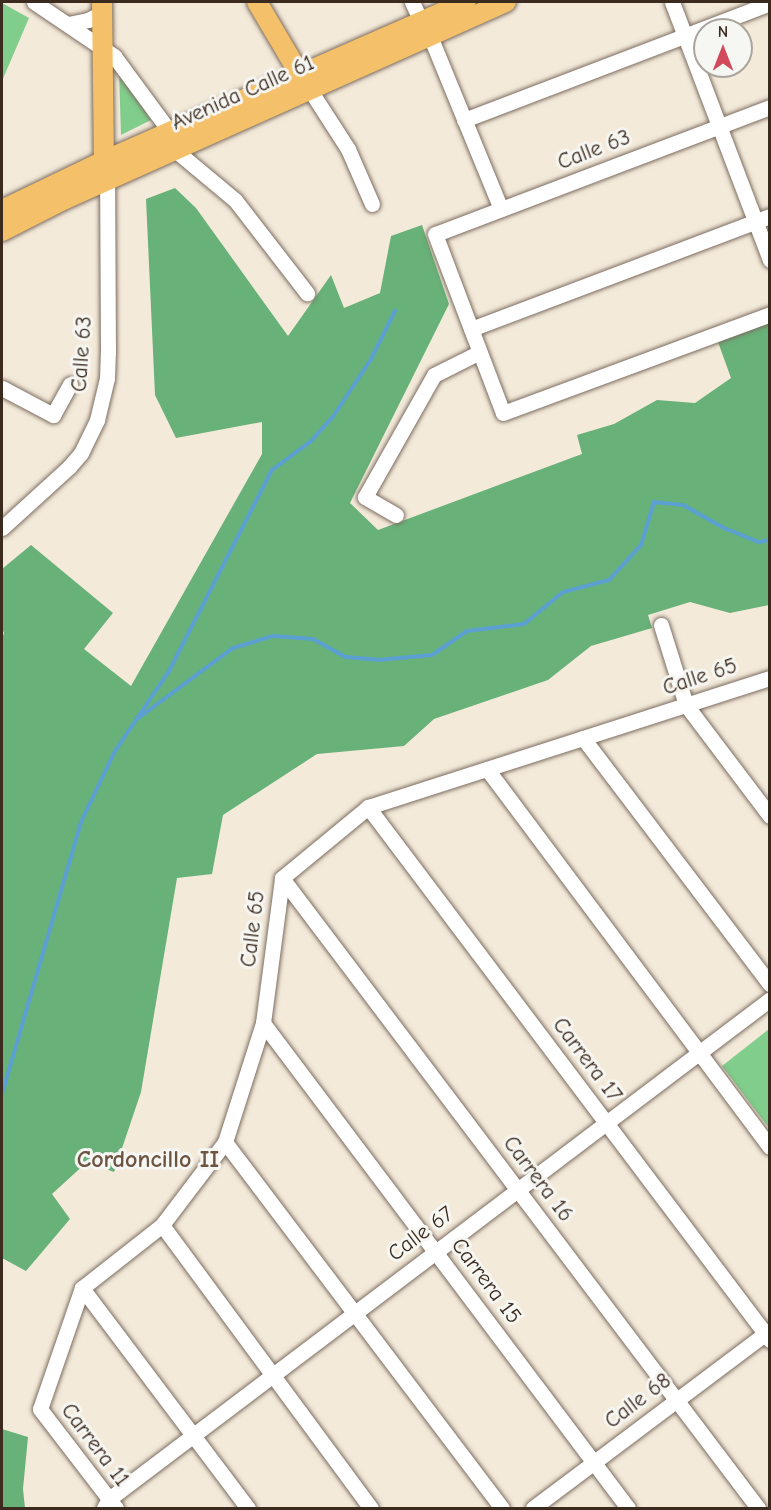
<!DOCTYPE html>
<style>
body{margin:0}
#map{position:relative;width:771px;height:1510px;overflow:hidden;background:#f4eada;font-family:"Comic Neue",sans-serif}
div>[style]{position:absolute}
.green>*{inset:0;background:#81ce8c}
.forest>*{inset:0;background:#68b178}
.stream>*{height:4px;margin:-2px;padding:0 2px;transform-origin:2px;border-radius:2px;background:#5ca0d1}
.roads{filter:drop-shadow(0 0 2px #7c6d60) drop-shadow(0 0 2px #7c6d60)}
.minor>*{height:15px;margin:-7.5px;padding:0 7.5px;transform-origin:7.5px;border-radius:7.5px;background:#fff}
.major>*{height:20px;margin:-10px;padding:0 10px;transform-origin:10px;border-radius:10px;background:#f4c16a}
span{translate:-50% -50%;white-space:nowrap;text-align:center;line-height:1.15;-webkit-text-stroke:6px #f6f6f2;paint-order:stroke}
.street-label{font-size:22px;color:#3b2a1e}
.neighbourhood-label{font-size:24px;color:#6c5441;font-weight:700}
.frame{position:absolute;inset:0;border:3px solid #3b2a1e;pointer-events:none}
.north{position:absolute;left:693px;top:18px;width:60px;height:60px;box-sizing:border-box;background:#f6f6f2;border:2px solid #aba49d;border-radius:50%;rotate:0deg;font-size:16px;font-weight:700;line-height:24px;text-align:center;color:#3b2a1e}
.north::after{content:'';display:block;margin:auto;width:21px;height:27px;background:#d1495b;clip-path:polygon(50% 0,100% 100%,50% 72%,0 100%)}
</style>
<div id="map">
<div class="green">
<i style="clip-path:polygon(2px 3px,29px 18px,2px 81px)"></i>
<i style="clip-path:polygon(119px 72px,151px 120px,121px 135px)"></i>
<i style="clip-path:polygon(769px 1029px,769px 1128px,722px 1066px)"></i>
</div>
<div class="forest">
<i style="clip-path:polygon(175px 188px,196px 208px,288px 336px,331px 275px,344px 308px,380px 293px,391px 236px,422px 225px,449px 304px,350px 503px,378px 530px,582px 454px,577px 435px,614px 424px,657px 400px,695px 403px,731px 378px,718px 342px,769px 322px,769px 605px,730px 613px,690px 602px,648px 615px,652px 628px,591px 646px,548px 680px,434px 719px,404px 746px,317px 754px,223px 815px,212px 874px,177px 878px,141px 1092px,114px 1172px,87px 1162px,52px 1194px,70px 1219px,26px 1271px,2px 1258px,2px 638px,4px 633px,2px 629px,2px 569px,31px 545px,113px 613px,84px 649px,131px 686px,262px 454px,262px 422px,176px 438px,155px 395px,146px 199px)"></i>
<i style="clip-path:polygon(2px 1429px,28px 1437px,23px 1489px,25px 1508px,2px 1508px)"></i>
</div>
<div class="stream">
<i style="left:137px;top:719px;width:119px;rotate:-36.5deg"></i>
<i style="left:233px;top:648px;width:42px;rotate:-16.7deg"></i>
<i style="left:273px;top:636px;width:40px;rotate:4.3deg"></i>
<i style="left:313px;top:639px;width:38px;rotate:29deg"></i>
<i style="left:346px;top:657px;width:32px;rotate:5deg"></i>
<i style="left:378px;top:660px;width:54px;rotate:-5.3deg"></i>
<i style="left:432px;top:655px;width:42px;rotate:-34.4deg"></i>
<i style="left:467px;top:631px;width:57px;rotate:-7deg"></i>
<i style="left:524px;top:624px;width:50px;rotate:-39.4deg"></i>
<i style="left:563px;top:592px;width:48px;rotate:-14.6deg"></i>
<i style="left:609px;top:580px;width:47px;rotate:-47.6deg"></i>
<i style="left:641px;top:545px;width:45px;rotate:-73.2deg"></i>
<i style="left:654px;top:502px;width:29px;rotate:6deg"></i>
<i style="left:683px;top:505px;width:47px;rotate:29.3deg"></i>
<i style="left:724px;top:528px;width:38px;rotate:22deg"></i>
<i style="left:759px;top:542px;width:11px;rotate:-10deg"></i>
<i style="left:2px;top:1094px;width:283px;rotate:-73.8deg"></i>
<i style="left:81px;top:822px;width:79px;rotate:-64.4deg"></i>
<i style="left:115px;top:751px;width:97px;rotate:-56deg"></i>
<i style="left:169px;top:671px;width:226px;rotate:-62.9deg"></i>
<i style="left:272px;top:470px;width:49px;rotate:-36.6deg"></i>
<i style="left:311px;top:441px;width:31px;rotate:-48deg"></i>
<i style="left:332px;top:418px;width:71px;rotate:-56.5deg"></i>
<i style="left:371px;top:359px;width:54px;rotate:-63.4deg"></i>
</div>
<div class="roads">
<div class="minor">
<i style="left:34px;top:2px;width:97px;rotate:34deg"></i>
<i style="left:114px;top:56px;width:94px;rotate:53.6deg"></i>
<i style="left:412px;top:2px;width:21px;rotate:65deg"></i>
<i style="left:672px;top:2px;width:276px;rotate:69.2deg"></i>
<i style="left:68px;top:24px;width:20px;rotate:-11deg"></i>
<i style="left:88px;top:20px;width:16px;rotate:-27deg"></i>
<i style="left:430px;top:36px;width:187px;rotate:67.7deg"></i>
<i style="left:310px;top:90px;width:70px;rotate:57.2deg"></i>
<i style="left:348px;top:149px;width:60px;rotate:66.4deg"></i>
<i style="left:770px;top:107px;width:358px;rotate:159.2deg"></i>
<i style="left:435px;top:234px;width:191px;rotate:69.2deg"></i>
<i style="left:503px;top:413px;width:285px;rotate:-20.3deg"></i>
<i style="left:464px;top:120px;width:328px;rotate:-20.9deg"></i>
<i style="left:175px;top:150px;width:78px;rotate:39.8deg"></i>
<i style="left:235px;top:200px;width:118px;rotate:52.3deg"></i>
<i style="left:471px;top:329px;width:320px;rotate:-20.7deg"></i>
<i style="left:2px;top:388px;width:58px;rotate:27.9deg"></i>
<i style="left:53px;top:415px;width:35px;rotate:-61deg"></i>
<i style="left:396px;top:515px;width:36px;rotate:-150deg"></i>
<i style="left:365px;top:497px;width:140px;rotate:-60.5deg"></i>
<i style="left:434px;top:375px;width:51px;rotate:-26.6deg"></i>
<i style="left:2px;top:528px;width:91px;rotate:-42.3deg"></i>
<i style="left:69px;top:467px;width:18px;rotate:-49deg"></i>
<i style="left:81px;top:453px;width:37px;rotate:-64deg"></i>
<i style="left:97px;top:420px;width:43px;rotate:-76.6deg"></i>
<i style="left:107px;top:378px;width:25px;rotate:-88deg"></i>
<i style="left:108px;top:353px;width:173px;rotate:-90.3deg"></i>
<i style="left:661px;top:625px;width:84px;rotate:72.6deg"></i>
<i style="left:686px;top:705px;width:139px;rotate:52.9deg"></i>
<i style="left:583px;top:738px;width:309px;rotate:52.8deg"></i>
<i style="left:487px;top:769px;width:472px;rotate:53.2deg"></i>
<i style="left:368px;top:807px;width:668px;rotate:52.98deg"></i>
<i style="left:282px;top:878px;width:790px;rotate:52.93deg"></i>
<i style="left:263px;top:1023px;width:607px;rotate:53.04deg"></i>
<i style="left:225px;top:1142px;width:459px;rotate:52.9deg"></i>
<i style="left:162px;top:1225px;width:352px;rotate:53.6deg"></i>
<i style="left:82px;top:1288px;width:276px;rotate:53deg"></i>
<i style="left:104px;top:1508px;width:10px;rotate:-61deg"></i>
<i style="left:109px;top:1499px;width:829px;rotate:-37.1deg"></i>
<i style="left:116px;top:1508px;width:125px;rotate:-127.5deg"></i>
<i style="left:40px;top:1409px;width:128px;rotate:-70.9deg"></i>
<i style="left:82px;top:1288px;width:102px;rotate:-38.2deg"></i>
<i style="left:162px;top:1225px;width:104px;rotate:-52.8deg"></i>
<i style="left:225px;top:1142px;width:125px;rotate:-72.3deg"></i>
<i style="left:263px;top:1023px;width:146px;rotate:-82.5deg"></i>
<i style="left:282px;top:878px;width:112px;rotate:-39.5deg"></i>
<i style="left:368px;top:807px;width:422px;rotate:-17.8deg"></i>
<i style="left:533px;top:1508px;width:296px;rotate:-36.9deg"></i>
</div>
<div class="major">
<i style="left:102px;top:2px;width:159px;rotate:89.3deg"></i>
<i style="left:257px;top:2px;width:96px;rotate:59.4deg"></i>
<i style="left:2px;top:210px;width:113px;rotate:-25.7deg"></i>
<i style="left:104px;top:161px;width:395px;rotate:-23.7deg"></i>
<i style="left:2px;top:231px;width:71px;rotate:-26.9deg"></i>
<i style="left:65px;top:199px;width:483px;rotate:-24.1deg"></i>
</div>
</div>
<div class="street-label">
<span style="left:243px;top:93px;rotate:-24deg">Avenida Calle 61</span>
<span style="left:594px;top:150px;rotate:-21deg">Calle 63</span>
<span style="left:82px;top:354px;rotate:-86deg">Calle 63</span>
<span style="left:700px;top:677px;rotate:-18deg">Calle 65</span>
<span style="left:253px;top:929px;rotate:-83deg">Calle 65</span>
<span style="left:587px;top:1060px;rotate:53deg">Carrera 17</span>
<span style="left:538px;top:1179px;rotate:53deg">Carrera 16</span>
<span style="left:421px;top:1234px;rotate:-37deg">Calle 67</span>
<span style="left:486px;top:1281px;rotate:53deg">Carrera 15</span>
<span style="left:638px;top:1401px;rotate:-37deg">Calle 68</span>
<span style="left:95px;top:1445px;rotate:53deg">Carrera 11</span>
</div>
<div class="neighbourhood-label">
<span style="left:148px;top:1160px">Cordoncillo II</span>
</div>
<div class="frame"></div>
<div class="north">N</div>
</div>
